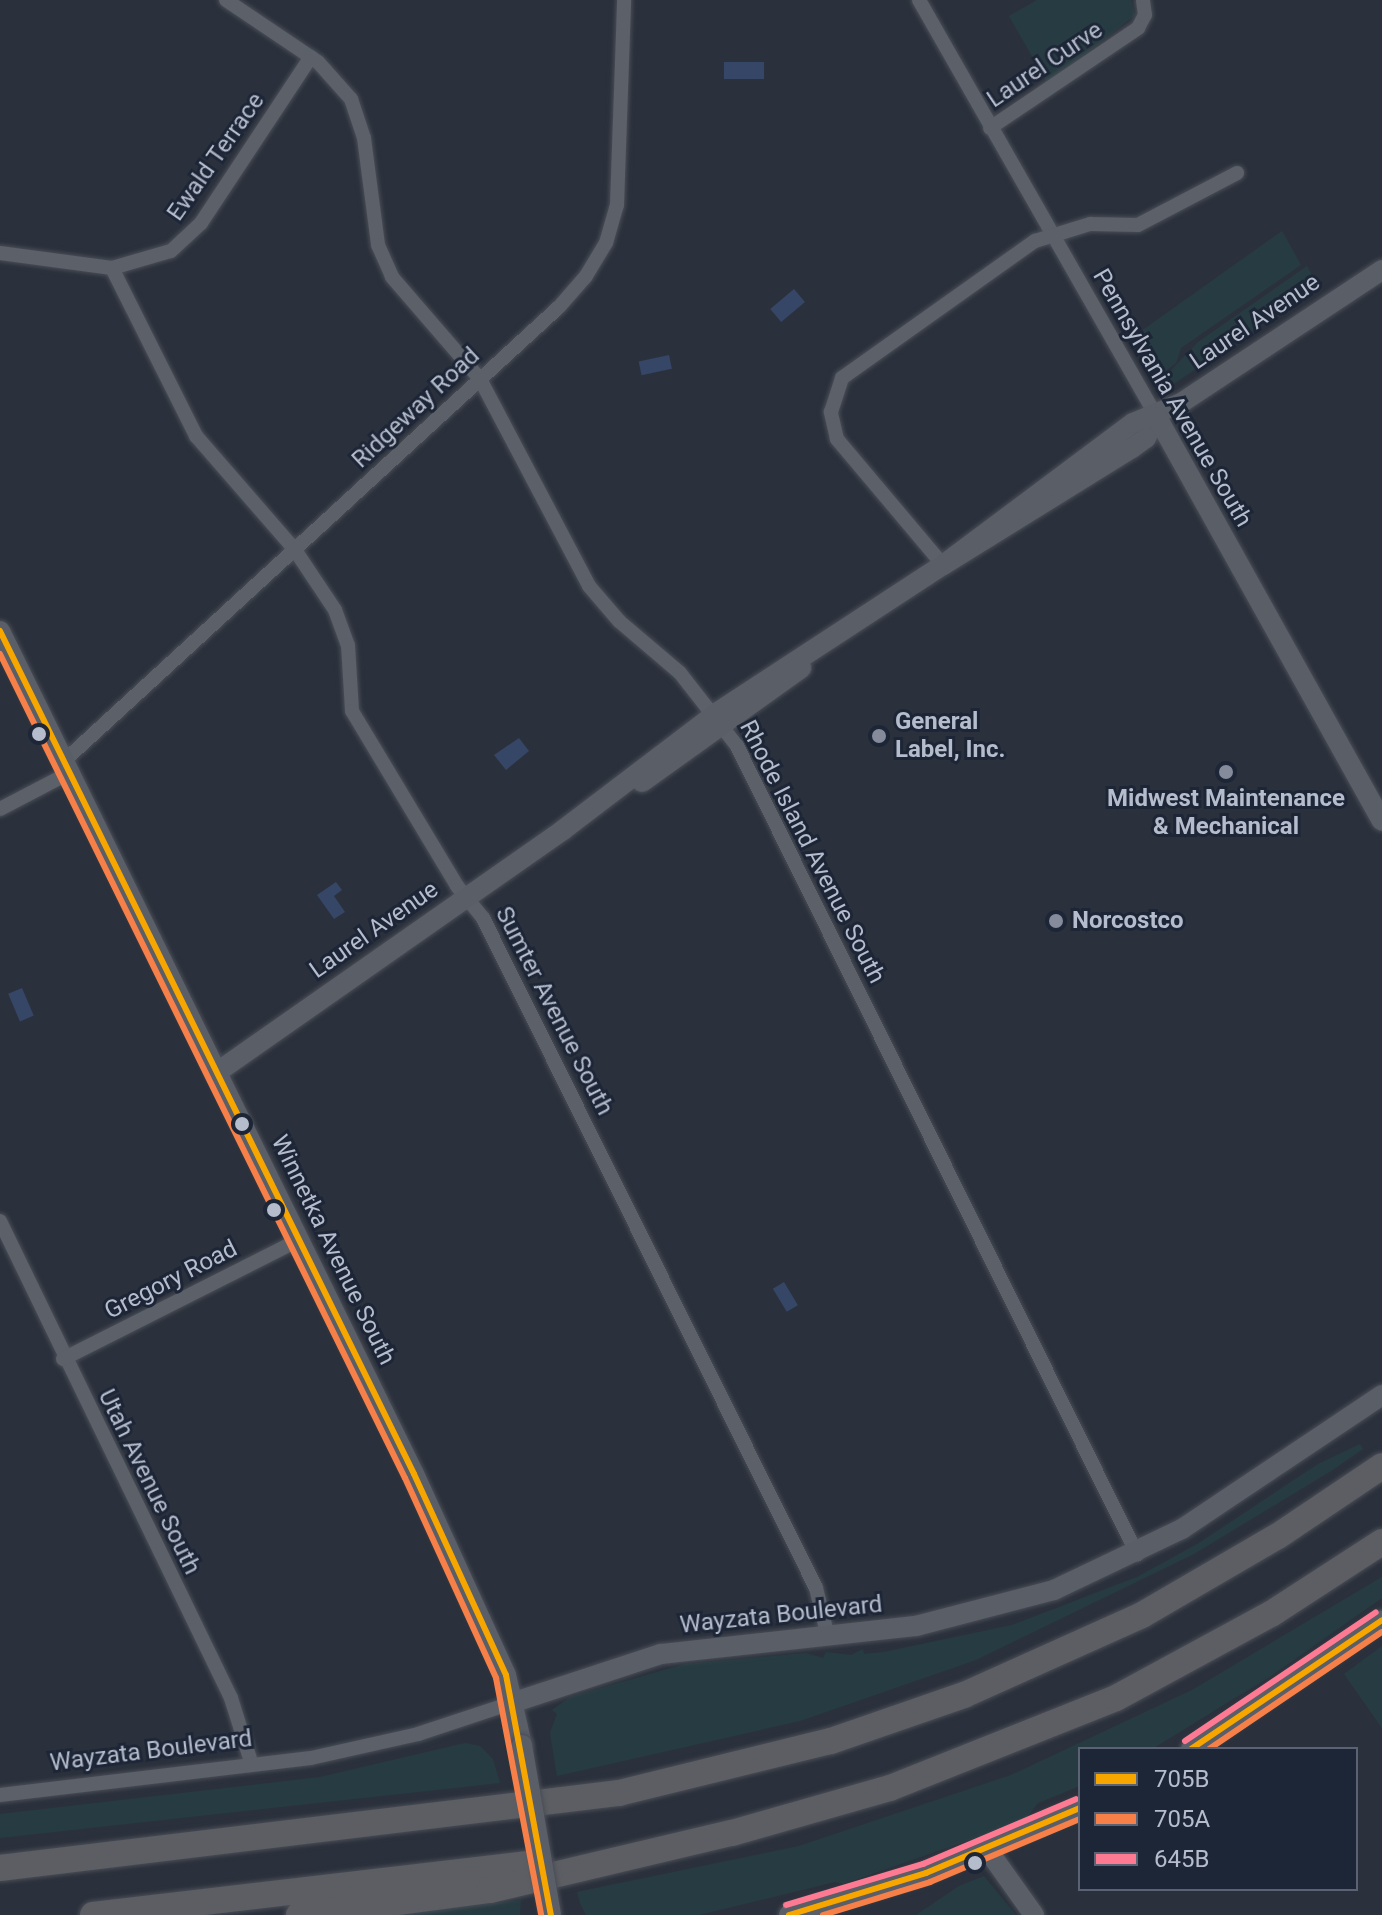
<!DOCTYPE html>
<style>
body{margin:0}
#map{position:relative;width:1382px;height:1915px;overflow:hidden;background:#2b313c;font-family:Roboto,sans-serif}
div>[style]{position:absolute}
.green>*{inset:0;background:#273c42}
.water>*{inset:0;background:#364667;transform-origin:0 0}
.roads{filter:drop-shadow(0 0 2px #494d56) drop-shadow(0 0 2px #494d56)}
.street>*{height:14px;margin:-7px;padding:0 7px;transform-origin:7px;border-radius:7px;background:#5b6069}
.secondary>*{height:20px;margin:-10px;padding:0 10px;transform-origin:10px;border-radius:10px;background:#5a5e67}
.highway>*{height:26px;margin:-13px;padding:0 13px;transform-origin:13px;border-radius:13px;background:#5c5e63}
.bridges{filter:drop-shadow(0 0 2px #494d56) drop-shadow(0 0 2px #494d56)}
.secondary-bridge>*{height:20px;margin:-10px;padding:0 10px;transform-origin:10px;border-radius:10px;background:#5a5e67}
.bus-1>*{height:6px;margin:-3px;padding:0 3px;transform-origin:3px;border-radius:3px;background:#f7a600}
.bus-2>*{height:6px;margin:-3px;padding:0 3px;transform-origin:3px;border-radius:3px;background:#f78048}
.bus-3>*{height:6px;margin:-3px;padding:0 3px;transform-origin:3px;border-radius:3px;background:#fe7a93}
.dots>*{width:22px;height:22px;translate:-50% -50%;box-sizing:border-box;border:4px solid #1d2637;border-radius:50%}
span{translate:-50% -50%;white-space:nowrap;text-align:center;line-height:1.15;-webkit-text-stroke:6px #1d2637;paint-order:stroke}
.street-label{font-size:24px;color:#b5bccc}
.poi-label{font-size:24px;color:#b5bccc;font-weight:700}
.left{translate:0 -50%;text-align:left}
.legend{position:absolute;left:1078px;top:1747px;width:280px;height:144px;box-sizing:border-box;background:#1d2637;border:2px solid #5a6273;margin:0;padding:10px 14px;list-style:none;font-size:24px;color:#b5bccc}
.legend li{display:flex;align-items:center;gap:16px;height:40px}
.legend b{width:40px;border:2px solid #5a6273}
</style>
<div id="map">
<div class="green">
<i style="clip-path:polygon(1037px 0,1131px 0,1135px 15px,1048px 84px,1009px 16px)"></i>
<i style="clip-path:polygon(1282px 231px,1301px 265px,1181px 348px,1176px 363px,1155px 379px,1130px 339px)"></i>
<i style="clip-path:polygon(1307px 266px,1314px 279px,1309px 293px,1169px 387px,1155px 387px,1198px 342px)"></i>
<i style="clip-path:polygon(1360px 1444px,1363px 1449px,1331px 1471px,1194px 1554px,976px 1660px,800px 1721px,557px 1776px,550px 1733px,557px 1714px,552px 1710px,570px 1697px,685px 1664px,806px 1653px,823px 1658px,826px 1652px,851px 1655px,863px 1649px,864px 1654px,884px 1652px,1012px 1625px,1137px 1577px,1199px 1543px,1318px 1464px)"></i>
<i style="clip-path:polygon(1382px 1577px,1382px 1598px,1271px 1676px,1152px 1749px,1080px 1749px,1080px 1786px,1038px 1803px,1028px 1816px,981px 1836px,843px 1884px,835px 1882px,699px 1915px,586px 1915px,580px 1903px,577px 1892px,799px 1846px,1011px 1775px,1192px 1690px)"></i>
<i style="clip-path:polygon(1382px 1646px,1382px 1728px,1344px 1674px)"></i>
<i style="clip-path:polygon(465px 1743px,480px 1746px,493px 1759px,500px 1783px,0 1838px,0 1814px,320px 1777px)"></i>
<i style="clip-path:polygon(984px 1876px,1016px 1915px,916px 1915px,959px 1886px)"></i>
<i style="clip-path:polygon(521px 1900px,520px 1915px,389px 1915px)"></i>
</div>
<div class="water">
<i style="left:724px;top:62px;width:40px;height:17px"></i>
<i style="left:794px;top:289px;width:17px;height:31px;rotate:50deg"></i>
<i style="left:669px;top:355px;width:14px;height:31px;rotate:78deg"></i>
<i style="clip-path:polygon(519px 738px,529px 751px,506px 770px,494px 755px)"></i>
<i style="clip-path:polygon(336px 882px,342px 890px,334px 896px,345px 912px,334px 919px,317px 895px)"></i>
<i style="left:22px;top:988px;width:30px;height:15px;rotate:67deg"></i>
<i style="left:784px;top:1282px;width:27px;height:13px;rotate:59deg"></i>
</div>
<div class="roads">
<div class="street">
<i style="left:226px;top:0;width:111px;rotate:34deg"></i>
<i style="left:318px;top:62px;width:50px;rotate:48.3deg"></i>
<i style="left:351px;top:99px;width:41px;rotate:71.6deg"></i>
<i style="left:364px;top:138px;width:108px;rotate:82.5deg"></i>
<i style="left:378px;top:245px;width:35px;rotate:66deg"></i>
<i style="left:392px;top:277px;width:135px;rotate:49.2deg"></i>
<i style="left:480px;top:379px;width:234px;rotate:62.2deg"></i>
<i style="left:589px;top:586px;width:46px;rotate:49.4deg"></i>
<i style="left:619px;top:621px;width:80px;rotate:40.4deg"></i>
<i style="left:680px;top:673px;width:93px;rotate:52deg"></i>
<i style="left:737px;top:746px;width:902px;rotate:63.66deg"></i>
<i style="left:919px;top:0;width:480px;rotate:60.3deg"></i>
<i style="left:990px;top:128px;width:179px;rotate:-34deg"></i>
<i style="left:1138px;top:28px;width:15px;rotate:-62deg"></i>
<i style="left:1145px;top:15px;width:15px;rotate:-98deg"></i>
<i style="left:0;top:253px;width:113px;rotate:7.6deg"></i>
<i style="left:112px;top:268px;width:61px;rotate:-16.1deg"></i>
<i style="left:171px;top:251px;width:41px;rotate:-43deg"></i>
<i style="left:201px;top:223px;width:199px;rotate:-56.5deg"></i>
<i style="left:112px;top:268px;width:188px;rotate:63.4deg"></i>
<i style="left:196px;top:436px;width:151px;rotate:49deg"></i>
<i style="left:295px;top:550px;width:72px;rotate:56.3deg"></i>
<i style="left:335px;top:610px;width:37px;rotate:70deg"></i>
<i style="left:348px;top:645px;width:66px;rotate:86.5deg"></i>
<i style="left:352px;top:711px;width:204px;rotate:59deg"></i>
<i style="left:457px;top:886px;width:41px;rotate:50.9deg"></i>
<i style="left:483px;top:918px;width:748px;rotate:63.57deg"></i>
<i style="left:816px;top:1588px;width:50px;rotate:76.2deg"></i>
<i style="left:943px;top:565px;width:165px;rotate:-130.1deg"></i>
<i style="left:837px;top:439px;width:28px;rotate:-103deg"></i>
<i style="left:831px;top:412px;width:36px;rotate:-72deg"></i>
<i style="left:842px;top:378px;width:237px;rotate:-35.4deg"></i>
<i style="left:1035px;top:241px;width:58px;rotate:-17.2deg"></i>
<i style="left:1090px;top:224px;width:48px;rotate:1.2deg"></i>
<i style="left:1138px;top:225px;width:112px;rotate:-27.7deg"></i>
<i style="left:64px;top:761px;width:672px;rotate:-42.53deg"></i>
<i style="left:559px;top:307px;width:41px;rotate:-48.9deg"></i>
<i style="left:586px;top:276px;width:39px;rotate:-59deg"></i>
<i style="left:606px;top:243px;width:40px;rotate:-74deg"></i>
<i style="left:617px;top:205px;width:205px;rotate:-88deg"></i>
<i style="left:0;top:809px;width:78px;rotate:-27.6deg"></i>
<i style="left:0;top:1221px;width:530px;rotate:64.16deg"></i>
<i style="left:231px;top:1698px;width:70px;rotate:72.6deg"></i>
<i style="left:63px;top:1359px;width:264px;rotate:-26.8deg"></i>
<i style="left:0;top:1795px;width:313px;rotate:-6.8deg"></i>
<i style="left:311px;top:1758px;width:110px;rotate:-12.6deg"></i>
<i style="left:418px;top:1734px;width:99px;rotate:-18.3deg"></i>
</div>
<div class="secondary">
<i style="left:1157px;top:417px;width:24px;rotate:118deg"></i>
<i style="left:1146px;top:438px;width:17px;rotate:144deg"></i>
<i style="left:1132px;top:448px;width:222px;rotate:148.2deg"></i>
<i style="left:943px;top:565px;width:237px;rotate:-36.8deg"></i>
<i style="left:1133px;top:423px;width:52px;rotate:-22.6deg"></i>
<i style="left:1181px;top:403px;width:241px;rotate:-33.5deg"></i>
<i style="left:1157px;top:417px;width:462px;rotate:60.9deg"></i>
<i style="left:0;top:631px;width:939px;rotate:63.84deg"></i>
<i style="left:414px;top:1474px;width:221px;rotate:65.4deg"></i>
<i style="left:506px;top:1675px;width:72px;rotate:77.1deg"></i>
<i style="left:642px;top:782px;width:196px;rotate:-35.6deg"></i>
<i style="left:216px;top:1073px;width:424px;rotate:-35deg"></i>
<i style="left:563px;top:830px;width:191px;rotate:-37.3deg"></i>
<i style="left:715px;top:714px;width:272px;rotate:-33.2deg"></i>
<i style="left:512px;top:1703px;width:157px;rotate:-18.2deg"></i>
<i style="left:661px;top:1654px;width:257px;rotate:-6.3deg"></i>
<i style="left:916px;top:1626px;width:143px;rotate:-14.6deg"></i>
<i style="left:1054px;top:1590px;width:142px;rotate:-25.5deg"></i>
<i style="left:1182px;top:1529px;width:241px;rotate:-33.8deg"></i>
<i style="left:1191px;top:1749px;width:230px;rotate:-34deg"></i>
<i style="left:987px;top:1849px;width:81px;rotate:54.5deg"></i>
<i style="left:789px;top:1915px;width:143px;rotate:-17deg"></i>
<i style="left:926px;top:1873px;width:167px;rotate:-22.9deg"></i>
</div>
<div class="highway">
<i style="left:0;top:1868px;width:624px;rotate:-6.91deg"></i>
<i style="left:619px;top:1793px;width:218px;rotate:-13.8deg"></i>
<i style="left:831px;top:1741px;width:141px;rotate:-19.1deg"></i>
<i style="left:964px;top:1695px;width:195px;rotate:-24.2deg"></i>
<i style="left:1142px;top:1615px;width:157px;rotate:-30.2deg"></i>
<i style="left:1278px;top:1536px;width:125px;rotate:-33.9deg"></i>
<i style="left:93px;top:1915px;width:448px;rotate:-6.7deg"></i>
<i style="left:299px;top:1915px;width:193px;rotate:-7.5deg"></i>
<i style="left:490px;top:1890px;width:249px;rotate:-13.3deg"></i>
<i style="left:732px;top:1833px;width:164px;rotate:-15.9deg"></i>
<i style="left:890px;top:1788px;width:243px;rotate:-21.7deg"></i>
<i style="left:1116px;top:1698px;width:176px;rotate:-28.5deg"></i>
<i style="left:1271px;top:1614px;width:132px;rotate:-33deg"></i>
</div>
</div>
<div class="bridges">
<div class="secondary-bridge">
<i style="left:522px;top:1745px;width:172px;rotate:80.3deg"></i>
</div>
</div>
<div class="bus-1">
<i style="left:0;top:631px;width:939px;rotate:63.84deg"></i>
<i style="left:414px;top:1474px;width:221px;rotate:65.4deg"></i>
<i style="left:506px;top:1675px;width:244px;rotate:79.4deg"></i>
<i style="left:1191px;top:1749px;width:230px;rotate:-34deg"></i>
<i style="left:789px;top:1915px;width:143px;rotate:-17deg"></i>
<i style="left:926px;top:1873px;width:167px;rotate:-22.9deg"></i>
</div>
<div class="bus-2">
<i style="left:0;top:654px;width:918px;rotate:63.83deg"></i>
<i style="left:405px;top:1478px;width:220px;rotate:65.5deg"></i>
<i style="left:496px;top:1678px;width:241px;rotate:79.2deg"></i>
<i style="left:1209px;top:1749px;width:209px;rotate:-34.1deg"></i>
<i style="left:823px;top:1915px;width:112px;rotate:-17.1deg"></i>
<i style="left:930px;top:1882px;width:163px;rotate:-22.8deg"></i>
</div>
<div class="bus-3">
<i style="left:1185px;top:1741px;width:230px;rotate:-34deg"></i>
<i style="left:786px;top:1905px;width:143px;rotate:-16.7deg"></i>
<i style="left:923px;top:1864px;width:166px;rotate:-23deg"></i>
</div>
<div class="dots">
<i style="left:39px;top:734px;background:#b5bccc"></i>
<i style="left:879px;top:736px;background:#858b9a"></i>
<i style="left:1226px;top:772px;background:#858b9a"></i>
<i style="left:1056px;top:921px;background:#858b9a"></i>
<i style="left:242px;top:1124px;background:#b5bccc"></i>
<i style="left:274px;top:1210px;background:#b5bccc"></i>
<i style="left:975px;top:1863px;background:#b5bccc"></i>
</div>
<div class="street-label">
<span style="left:1045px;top:65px;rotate:-34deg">Laurel Curve</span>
<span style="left:216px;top:157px;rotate:-55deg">Ewald Terrace</span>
<span style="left:1255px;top:322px;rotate:-34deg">Laurel Avenue</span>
<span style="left:1172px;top:398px;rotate:60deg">Pennsylvania Avenue South</span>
<span style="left:416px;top:408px;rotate:-43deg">Ridgeway Road</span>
<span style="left:812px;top:852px;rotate:63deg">Rhode Island Avenue South</span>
<span style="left:374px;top:930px;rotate:-35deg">Laurel Avenue</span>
<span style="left:554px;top:1011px;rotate:63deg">Sumter Avenue South</span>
<span style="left:333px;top:1250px;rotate:64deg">Winnetka Avenue South</span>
<span style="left:171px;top:1280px;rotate:-27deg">Gregory Road</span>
<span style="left:149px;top:1482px;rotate:64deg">Utah Avenue South</span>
<span style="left:781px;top:1615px;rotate:-6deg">Wayzata Boulevard</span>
<span style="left:151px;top:1751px;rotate:-7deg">Wayzata Boulevard</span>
</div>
<div class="poi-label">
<span class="left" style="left:895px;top:736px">General<br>Label, Inc.</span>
<span style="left:1226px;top:813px">Midwest Maintenance<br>&amp; Mechanical</span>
<span class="left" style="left:1072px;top:921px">Norcostco</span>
</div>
<ul class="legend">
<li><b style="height:10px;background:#f7a600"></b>705B</li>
<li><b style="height:10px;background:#f78048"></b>705A</li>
<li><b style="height:10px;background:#fe7a93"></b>645B</li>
</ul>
</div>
